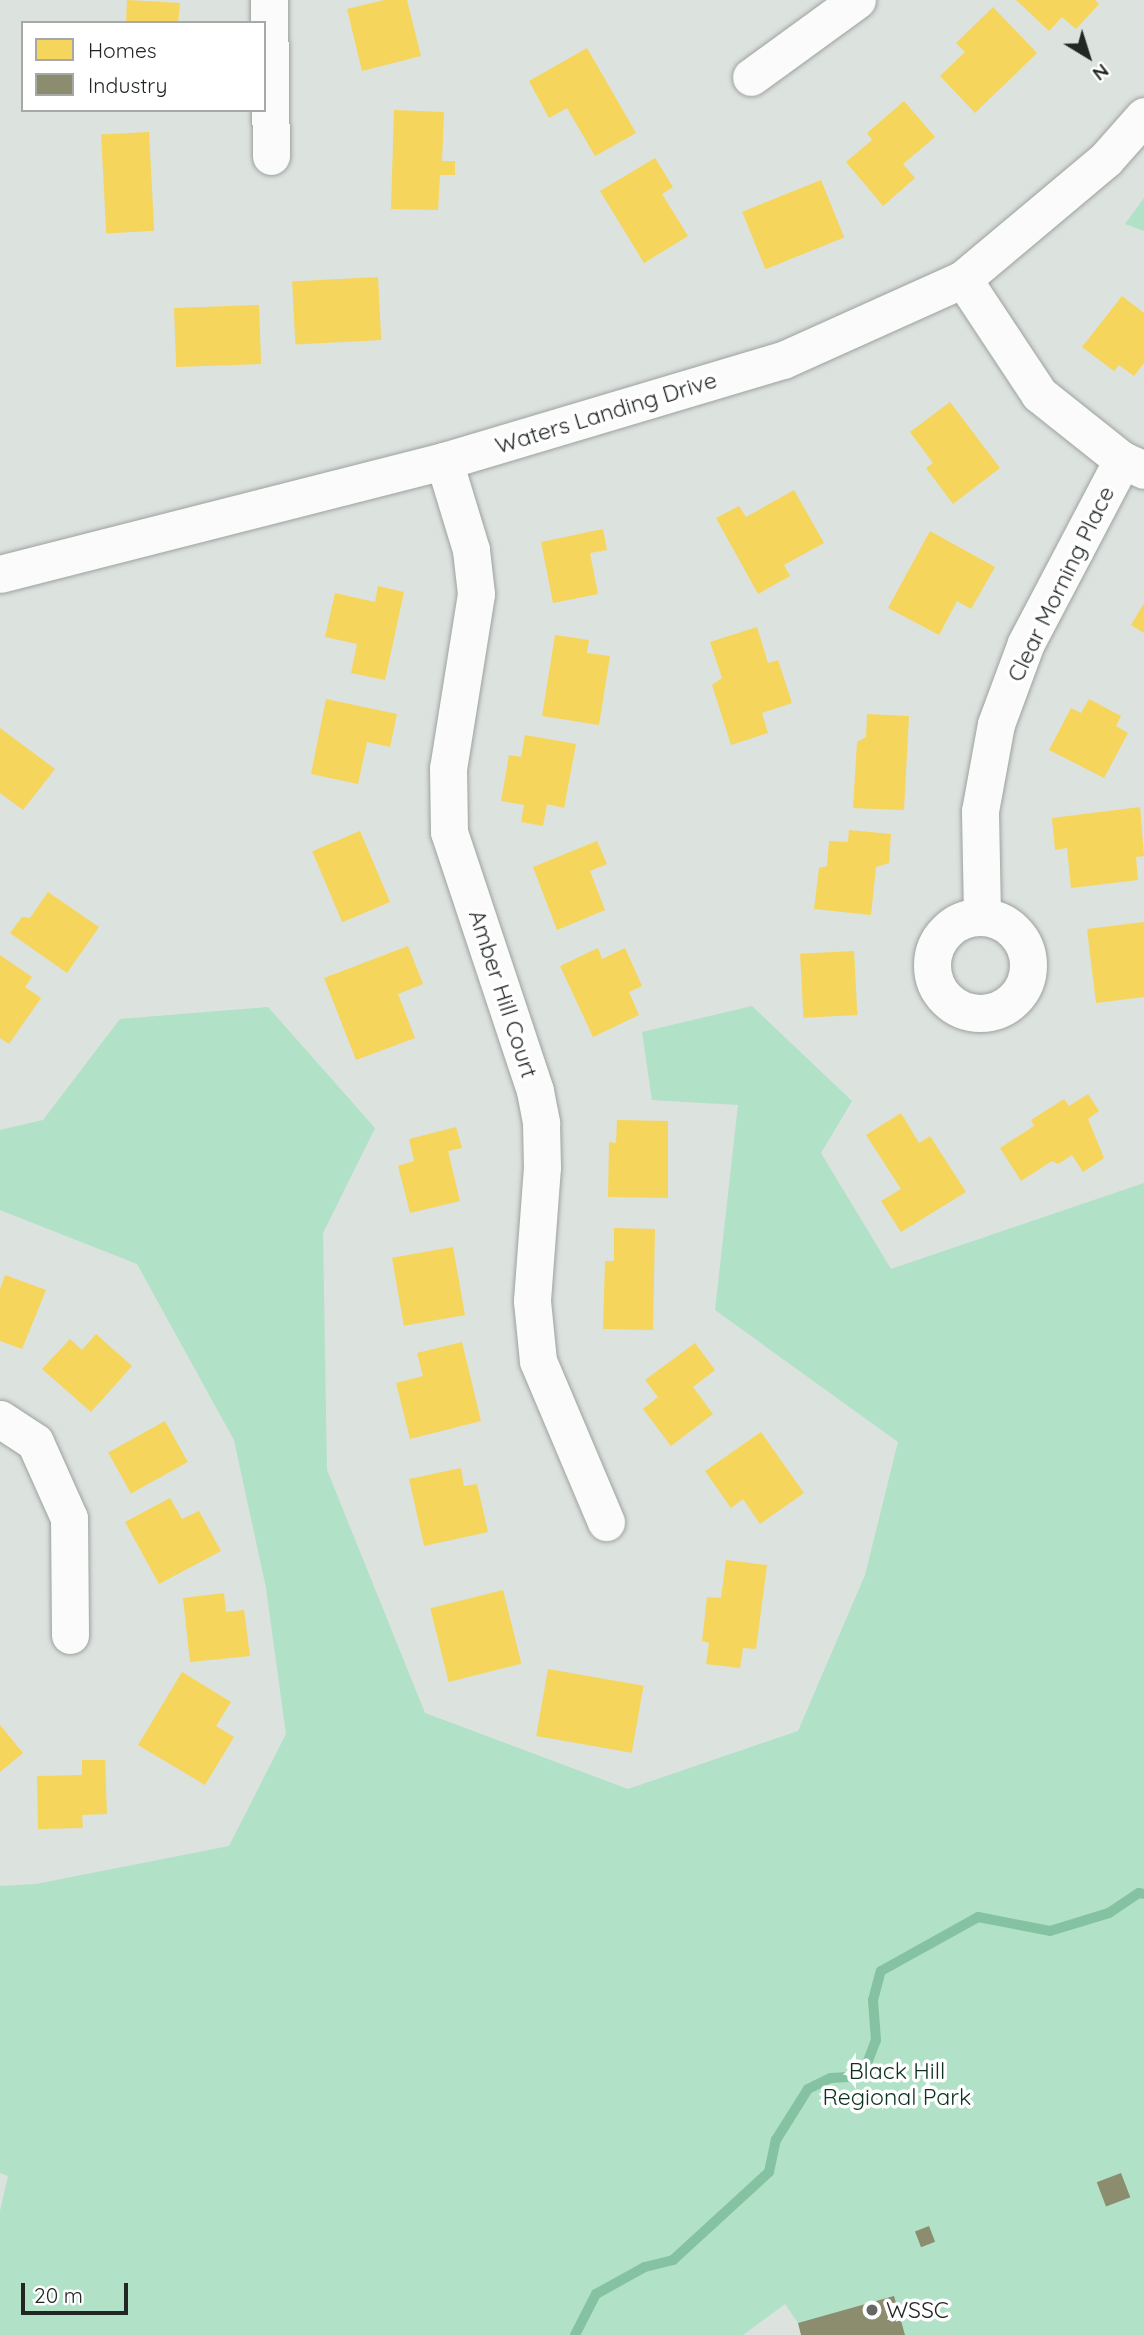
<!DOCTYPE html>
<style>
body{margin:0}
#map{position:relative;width:1144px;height:2335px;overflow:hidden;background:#dce2de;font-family:Quicksand,sans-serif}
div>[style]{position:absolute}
.green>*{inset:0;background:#b1e1c6}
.homes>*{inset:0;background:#f6d55c;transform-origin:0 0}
.industry>*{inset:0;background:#8c8c6e;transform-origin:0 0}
.stream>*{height:10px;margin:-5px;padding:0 5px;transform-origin:5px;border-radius:5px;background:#84c2a1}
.roads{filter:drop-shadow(0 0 2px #9da29f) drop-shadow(0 0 2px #9da29f)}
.minor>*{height:37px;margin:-18.5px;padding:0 18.5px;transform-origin:18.5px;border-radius:18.5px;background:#fafbfa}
.minor>.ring{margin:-18.5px;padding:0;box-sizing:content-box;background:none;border:37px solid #fafbfa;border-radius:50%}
.dots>*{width:19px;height:19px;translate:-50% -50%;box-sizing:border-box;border:4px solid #fff;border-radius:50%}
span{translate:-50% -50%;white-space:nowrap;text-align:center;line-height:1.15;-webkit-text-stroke:7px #fff;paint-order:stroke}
.street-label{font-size:23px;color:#222724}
.park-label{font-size:23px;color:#0c321f}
.poi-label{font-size:23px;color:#222724}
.left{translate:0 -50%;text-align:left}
.legend{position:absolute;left:21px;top:21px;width:245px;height:91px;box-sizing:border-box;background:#fff;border:2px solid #a7a9a7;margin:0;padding:9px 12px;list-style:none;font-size:21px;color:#222724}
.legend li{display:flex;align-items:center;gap:14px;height:35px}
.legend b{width:35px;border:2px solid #a7a9a7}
.north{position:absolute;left:1053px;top:21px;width:70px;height:70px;-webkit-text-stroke:5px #fff;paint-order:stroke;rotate:142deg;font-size:19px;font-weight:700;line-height:28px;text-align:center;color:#222724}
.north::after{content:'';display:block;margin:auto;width:24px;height:32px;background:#222724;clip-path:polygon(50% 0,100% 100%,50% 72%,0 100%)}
.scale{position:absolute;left:21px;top:2283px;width:107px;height:32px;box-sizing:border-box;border:4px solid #222724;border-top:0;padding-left:9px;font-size:21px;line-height:24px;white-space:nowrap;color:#222724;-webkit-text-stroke:5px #fff;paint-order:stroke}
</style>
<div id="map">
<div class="green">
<i style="clip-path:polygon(1144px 198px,1144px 231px,1125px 224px)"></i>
<i style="clip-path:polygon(752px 1006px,852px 1101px,821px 1153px,891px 1269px,1144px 1183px,1144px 2335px,806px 2335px,785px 2304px,743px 2335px,0 2335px,0 2211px,8px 2176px,0 2173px,0 1886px,36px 1884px,229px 1846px,286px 1734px,266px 1588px,234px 1440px,137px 1264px,0 1210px,0 1130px,43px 1120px,120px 1019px,268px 1007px,375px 1128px,323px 1233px,327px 1470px,425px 1713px,628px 1789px,798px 1731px,865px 1575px,898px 1442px,715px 1310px,738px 1105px,652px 1100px,642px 1032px)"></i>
</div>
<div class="homes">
<i style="clip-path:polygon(127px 0,180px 3px,178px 23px,126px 23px)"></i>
<i style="clip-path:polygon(384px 0,407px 0,421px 56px,362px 71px,347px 9px)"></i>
<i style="clip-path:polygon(1016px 0,1095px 0,1099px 4px,1076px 29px,1062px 17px,1049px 31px)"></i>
<i style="clip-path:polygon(993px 7px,1037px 53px,975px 113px,940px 76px,965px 52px,956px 43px)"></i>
<i style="clip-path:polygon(587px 48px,636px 133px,595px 156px,567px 108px,549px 118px,529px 81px)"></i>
<i style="clip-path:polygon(904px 101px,935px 137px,903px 164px,915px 178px,883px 206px,846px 162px,872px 140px,867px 133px)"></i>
<i style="clip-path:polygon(394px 110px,444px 112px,442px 161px,455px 161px,455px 175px,440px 175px,438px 210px,391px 209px)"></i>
<i style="left:149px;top:132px;width:99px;height:48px;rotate:87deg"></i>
<i style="clip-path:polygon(655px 158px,673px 187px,662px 194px,688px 236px,644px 263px,600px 191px)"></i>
<i style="left:821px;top:180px;width:62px;height:85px;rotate:68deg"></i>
<i style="left:378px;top:277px;width:63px;height:86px;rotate:87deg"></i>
<i style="clip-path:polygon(1122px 296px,1144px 313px,1144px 363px,1134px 376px,1119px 365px,1114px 371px,1082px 347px)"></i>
<i style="left:259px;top:305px;width:59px;height:85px;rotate:88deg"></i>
<i style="clip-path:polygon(950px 402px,1000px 468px,953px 504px,926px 468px,933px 463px,910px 432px)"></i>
<i style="clip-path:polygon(794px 490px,824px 543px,784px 565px,790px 576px,758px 594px,716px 518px,739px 506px,746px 517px)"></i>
<i style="clip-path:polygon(603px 529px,607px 550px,590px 553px,598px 594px,553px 603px,541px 542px)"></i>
<i style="clip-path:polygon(930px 531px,995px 567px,971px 609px,957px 601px,939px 635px,888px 608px)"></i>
<i style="clip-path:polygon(378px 586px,404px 592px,385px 680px,351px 673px,357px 644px,325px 637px,335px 593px,375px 602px)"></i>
<i style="clip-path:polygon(1144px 603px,1144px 633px,1131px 625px)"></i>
<i style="clip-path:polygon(757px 627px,768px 663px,778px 660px,792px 703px,762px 713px,768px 733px,731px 745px,712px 685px,722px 678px,710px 642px)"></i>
<i style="clip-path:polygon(555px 635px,589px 640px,587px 653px,610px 656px,599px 725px,542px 716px)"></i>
<i style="clip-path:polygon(326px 699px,397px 714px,390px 747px,367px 742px,358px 784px,311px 774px)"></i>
<i style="clip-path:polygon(1089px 699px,1121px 716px,1116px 726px,1128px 733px,1104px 778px,1049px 750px,1071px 708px,1081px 713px)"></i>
<i style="clip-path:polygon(867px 714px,909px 716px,904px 810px,853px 808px,857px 742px,866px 737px)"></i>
<i style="clip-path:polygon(0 728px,55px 769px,23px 810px,0 793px)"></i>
<i style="clip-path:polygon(525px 735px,576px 744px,564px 808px,547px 804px,543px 826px,521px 822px,524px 805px,501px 801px,509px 755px,521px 757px)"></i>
<i style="clip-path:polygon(1140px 807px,1144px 856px,1136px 857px,1138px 880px,1071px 888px,1067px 848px,1055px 850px,1052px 818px)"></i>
<i style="clip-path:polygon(849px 830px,891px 834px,889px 863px,876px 867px,871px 915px,814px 909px,819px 868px,827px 866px,829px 841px,848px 842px)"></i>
<i style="left:360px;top:831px;width:77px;height:52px;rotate:67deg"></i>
<i style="clip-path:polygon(597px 841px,607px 864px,590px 871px,605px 910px,557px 930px,533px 867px)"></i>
<i style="clip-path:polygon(48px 892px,99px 927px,67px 973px,10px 933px,22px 917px,30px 918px)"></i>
<i style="clip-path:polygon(1144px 922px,1144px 997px,1096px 1003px,1087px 929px)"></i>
<i style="clip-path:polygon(408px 946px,423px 984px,398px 994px,415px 1038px,356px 1060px,324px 978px)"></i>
<i style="clip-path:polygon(598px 948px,602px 959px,625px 948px,642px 986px,629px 992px,639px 1015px,593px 1037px,560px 966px)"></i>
<i style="left:854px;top:951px;width:64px;height:54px;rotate:87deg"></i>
<i style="clip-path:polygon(0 955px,32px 977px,25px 987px,41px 998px,9px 1044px,0 1038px)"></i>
<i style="clip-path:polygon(1088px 1094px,1099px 1111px,1088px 1119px,1104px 1158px,1083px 1172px,1072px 1155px,1058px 1164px,1052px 1161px,1021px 1181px,1000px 1148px,1034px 1126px,1031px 1120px,1064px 1099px,1069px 1106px)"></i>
<i style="clip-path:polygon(901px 1113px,919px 1143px,930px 1136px,966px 1192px,901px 1232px,881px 1201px,901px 1189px,866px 1135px)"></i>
<i style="clip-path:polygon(617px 1120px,668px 1121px,668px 1198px,608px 1197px,609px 1142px,616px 1143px)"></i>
<i style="clip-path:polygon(456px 1127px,462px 1148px,448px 1151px,460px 1201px,410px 1213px,398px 1166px,414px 1161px,409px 1139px)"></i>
<i style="clip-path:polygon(614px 1228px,655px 1229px,653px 1330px,603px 1329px,605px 1261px,614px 1261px)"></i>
<i style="left:453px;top:1247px;width:69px;height:62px;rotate:80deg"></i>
<i style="clip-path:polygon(5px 1275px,46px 1290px,22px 1349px,0 1341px,0 1289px)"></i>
<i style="clip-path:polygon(96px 1334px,132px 1366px,91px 1412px,42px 1369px,70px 1339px,82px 1350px)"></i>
<i style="clip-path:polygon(462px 1342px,481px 1421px,410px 1439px,396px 1383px,423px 1376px,417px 1353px)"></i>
<i style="clip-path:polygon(695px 1343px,715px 1370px,693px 1387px,713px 1414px,671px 1446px,643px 1409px,658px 1397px,645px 1380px)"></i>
<i style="left:165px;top:1421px;width:47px;height:65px;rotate:61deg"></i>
<i style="clip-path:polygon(761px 1432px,804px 1493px,760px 1524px,743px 1499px,731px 1508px,705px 1471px)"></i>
<i style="clip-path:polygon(461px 1468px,464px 1486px,477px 1484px,488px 1532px,424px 1546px,409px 1479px)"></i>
<i style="clip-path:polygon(170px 1498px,182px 1519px,199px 1511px,221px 1551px,159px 1584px,125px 1522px)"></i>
<i style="clip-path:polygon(726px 1560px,767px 1565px,756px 1649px,743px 1648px,740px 1668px,706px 1664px,709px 1643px,702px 1641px,707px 1597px,721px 1598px)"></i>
<i style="left:503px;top:1590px;width:76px;height:75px;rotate:76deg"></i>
<i style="clip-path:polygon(224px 1593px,226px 1612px,244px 1610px,250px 1656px,190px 1662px,183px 1598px)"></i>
<i style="left:548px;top:1669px;width:97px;height:68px;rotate:10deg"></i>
<i style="clip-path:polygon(182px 1672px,231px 1702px,216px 1726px,234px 1737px,205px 1785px,138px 1745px)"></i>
<i style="clip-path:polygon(0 1725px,23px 1753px,0 1772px)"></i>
<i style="clip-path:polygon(82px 1760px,105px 1760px,107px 1814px,82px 1815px,83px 1828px,38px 1829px,37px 1776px,82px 1775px)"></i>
</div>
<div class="industry">
<i style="left:1121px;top:2173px;width:26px;height:26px;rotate:69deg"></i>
<i style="left:929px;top:2226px;width:17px;height:15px;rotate:69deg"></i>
<i style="clip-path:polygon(894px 2296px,905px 2335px,801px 2335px,798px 2323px)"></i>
</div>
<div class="stream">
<i style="left:575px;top:2335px;width:46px;rotate:-62.9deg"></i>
<i style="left:596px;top:2294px;width:56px;rotate:-28.9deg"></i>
<i style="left:645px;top:2267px;width:29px;rotate:-14deg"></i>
<i style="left:673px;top:2260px;width:130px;rotate:-42.5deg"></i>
<i style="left:769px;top:2172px;width:33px;rotate:-78deg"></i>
<i style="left:776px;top:2140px;width:60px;rotate:-57.9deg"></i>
<i style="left:808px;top:2089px;width:25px;rotate:-26deg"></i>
<i style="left:831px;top:2078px;width:17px;rotate:-3deg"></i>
<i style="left:848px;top:2077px;width:21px;rotate:-31deg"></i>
<i style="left:866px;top:2066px;width:28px;rotate:-69deg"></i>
<i style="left:876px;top:2040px;width:40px;rotate:-94.3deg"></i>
<i style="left:873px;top:2000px;width:30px;rotate:-75deg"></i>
<i style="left:881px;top:1971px;width:111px;rotate:-29.1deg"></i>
<i style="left:978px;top:1917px;width:73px;rotate:11deg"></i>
<i style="left:1050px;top:1931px;width:62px;rotate:-17deg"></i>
<i style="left:1109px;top:1913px;width:36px;rotate:-34deg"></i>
<i style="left:1139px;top:1893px;width:5px;rotate:11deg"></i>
</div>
<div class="roads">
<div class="minor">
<i style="left:269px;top:0;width:156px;rotate:89.3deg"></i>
<i style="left:751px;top:77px;width:131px;rotate:-36deg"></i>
<i style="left:963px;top:279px;width:138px;rotate:56.5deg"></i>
<i style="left:1039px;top:394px;width:106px;rotate:38.5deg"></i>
<i style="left:1122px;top:460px;width:24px;rotate:24deg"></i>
<i style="left:444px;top:461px;width:93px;rotate:73.1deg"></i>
<i style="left:471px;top:550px;width:44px;rotate:83.5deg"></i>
<i style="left:476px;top:594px;width:176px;rotate:99.1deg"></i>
<i style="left:448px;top:768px;width:64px;rotate:89.1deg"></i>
<i style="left:449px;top:832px;width:273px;rotate:71.6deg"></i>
<i style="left:535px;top:1091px;width:33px;rotate:79deg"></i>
<i style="left:541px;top:1123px;width:44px;rotate:88.7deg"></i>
<i style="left:542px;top:1167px;width:134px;rotate:94.3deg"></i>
<i style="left:532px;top:1301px;width:60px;rotate:84.3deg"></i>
<i style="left:538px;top:1361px;width:175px;rotate:67.1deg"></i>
<i style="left:0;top:574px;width:458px;rotate:-14.3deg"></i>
<i style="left:444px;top:461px;width:354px;rotate:-16.6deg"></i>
<i style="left:783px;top:360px;width:197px;rotate:-24.2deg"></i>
<i style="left:963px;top:279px;width:187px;rotate:-40deg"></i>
<i style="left:1106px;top:159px;width:57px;rotate:-48.5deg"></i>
<i style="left:982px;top:916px;width:105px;rotate:-91.1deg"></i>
<i style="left:980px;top:811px;width:88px;rotate:-79.6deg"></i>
<i style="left:996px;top:724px;width:86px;rotate:-69.7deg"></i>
<i style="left:1026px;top:643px;width:207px;rotate:-62.3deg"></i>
<i class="ring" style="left:932px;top:917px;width:59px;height:59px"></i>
<i style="left:0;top:1419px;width:42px;rotate:33.3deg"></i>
<i style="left:35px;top:1442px;width:83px;rotate:65.9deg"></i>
<i style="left:69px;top:1518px;width:117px;rotate:89.5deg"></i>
</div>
</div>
<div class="dots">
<i style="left:872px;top:2310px;background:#636865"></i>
</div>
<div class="street-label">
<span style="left:606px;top:413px;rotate:-17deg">Waters Landing Drive</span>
<span style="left:1061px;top:584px;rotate:-64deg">Clear Morning Place</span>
<span style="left:503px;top:994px;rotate:72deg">Amber Hill Court</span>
</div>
<div class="park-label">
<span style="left:897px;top:2084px">Black Hill<br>Regional Park</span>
</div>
<div class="poi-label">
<span class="left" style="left:886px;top:2310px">WSSC</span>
</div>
<ul class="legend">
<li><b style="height:19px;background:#f6d55c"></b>Homes</li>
<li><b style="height:19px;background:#8c8c6e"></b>Industry</li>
</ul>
<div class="north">N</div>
<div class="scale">20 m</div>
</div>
